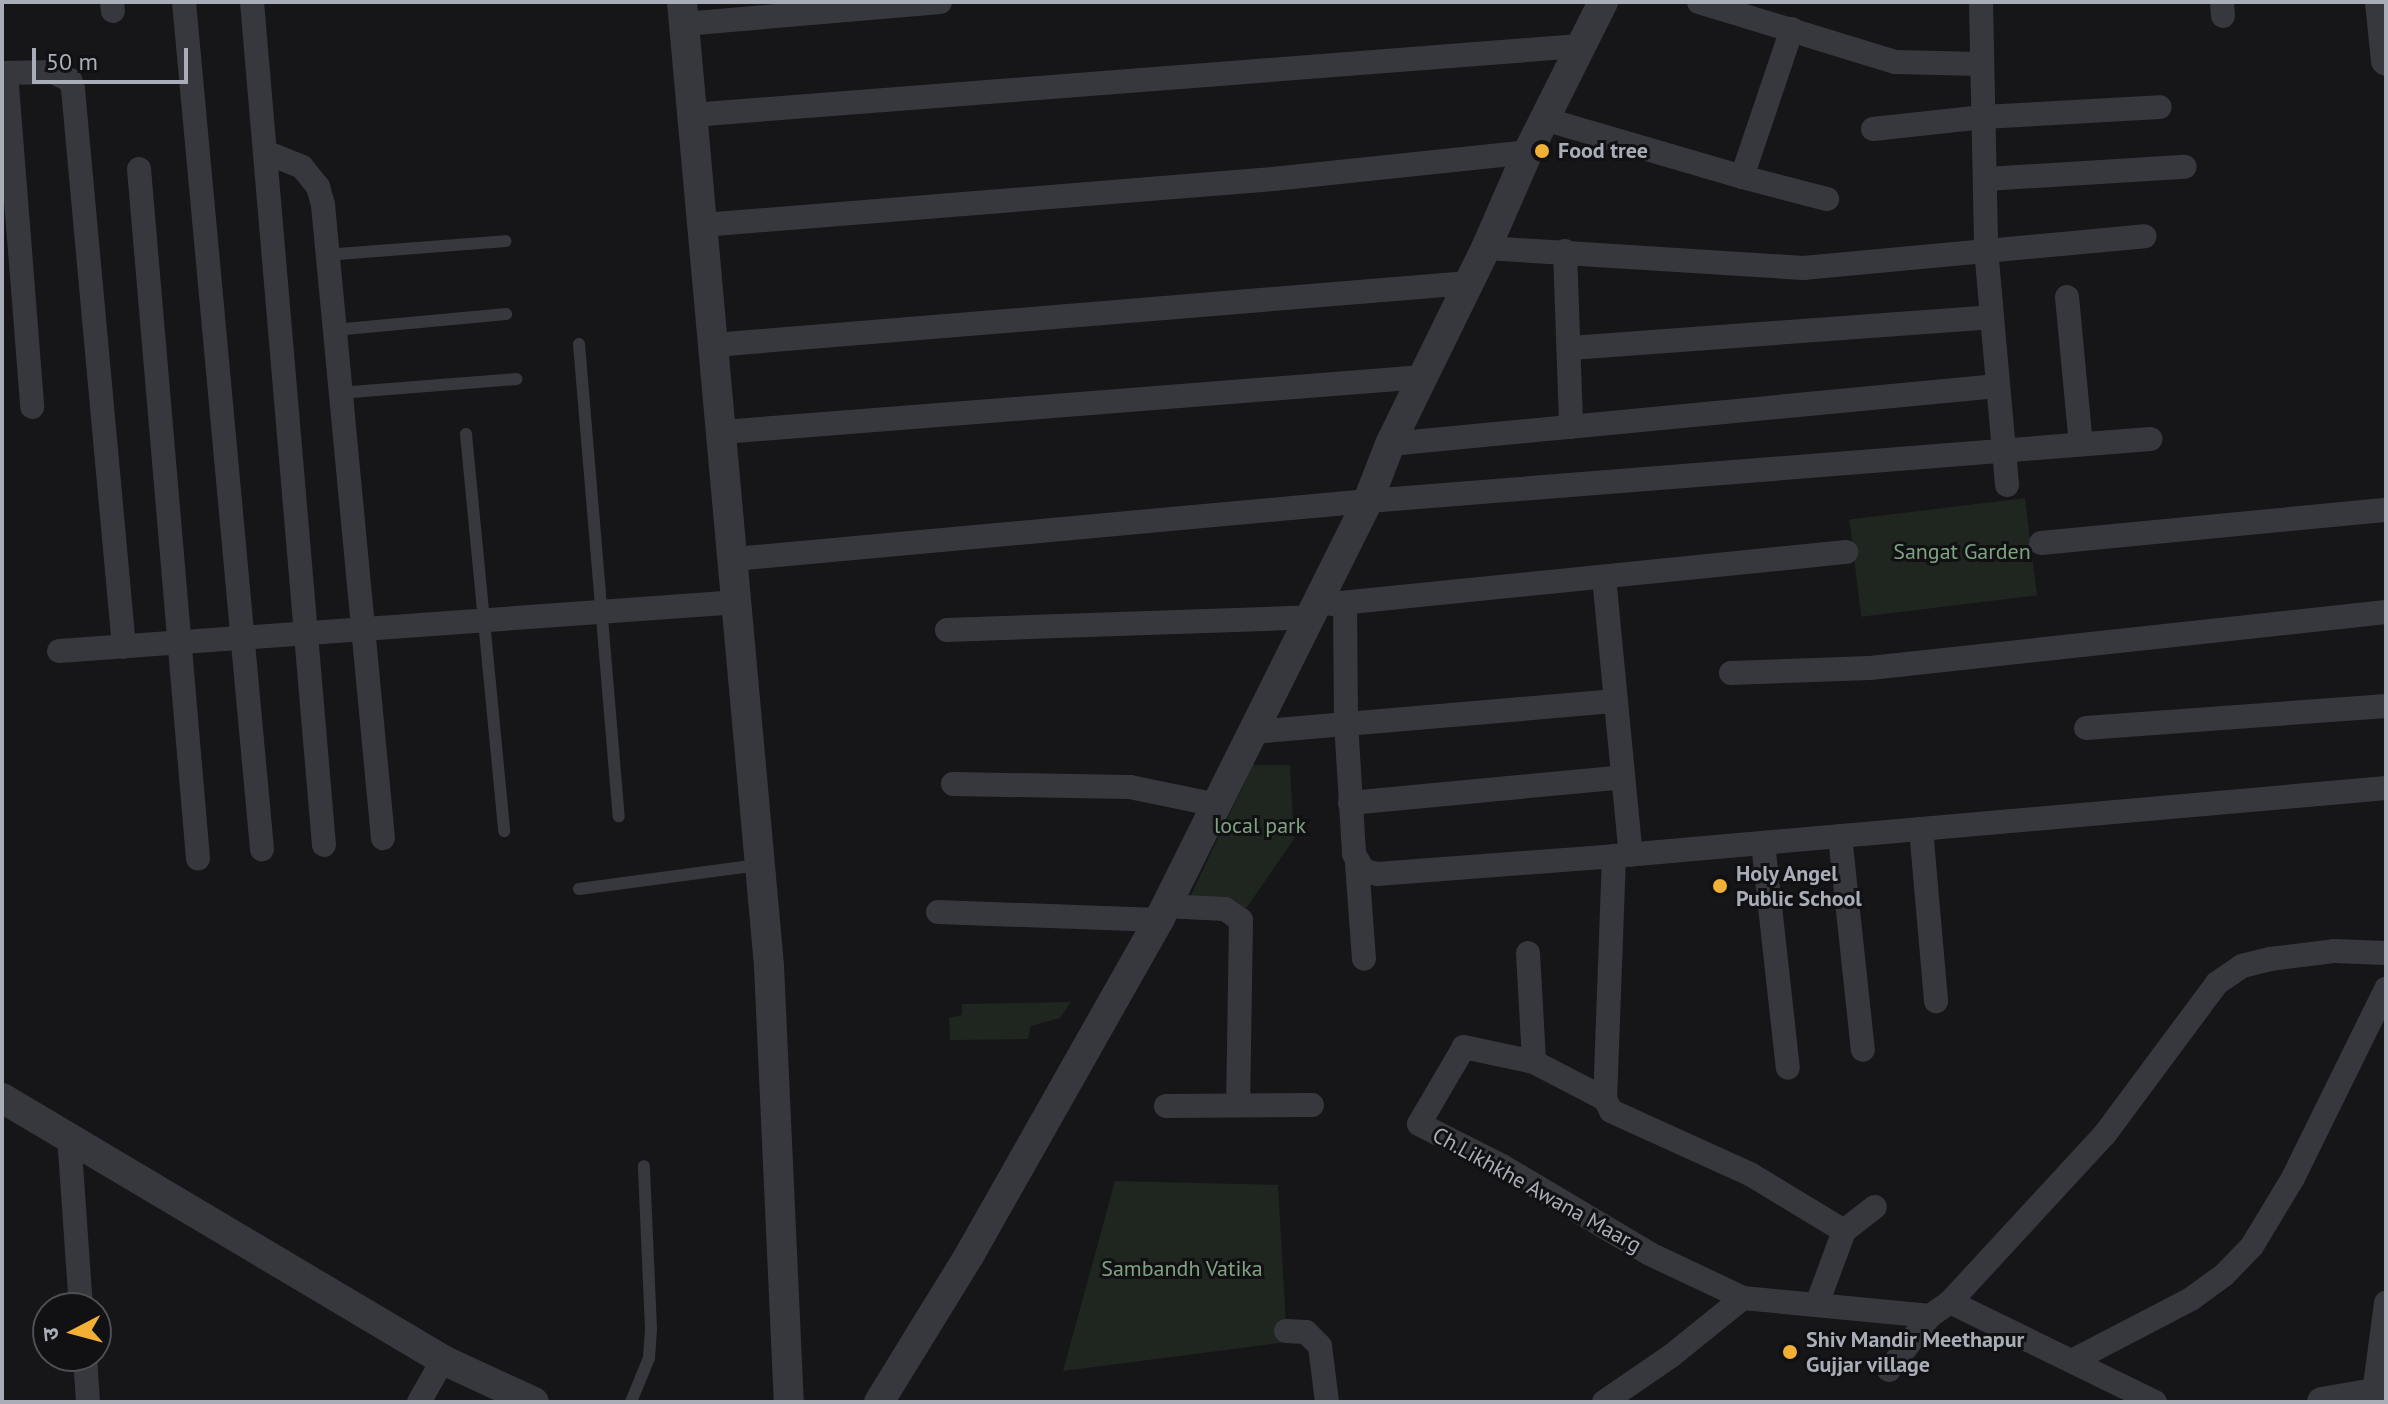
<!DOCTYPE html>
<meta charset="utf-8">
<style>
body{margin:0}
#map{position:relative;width:2388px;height:1404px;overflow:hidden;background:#161618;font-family:"PT Sans","Noto Sans Devanagari",sans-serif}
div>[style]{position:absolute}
.green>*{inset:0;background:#1e261f;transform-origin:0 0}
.service>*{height:12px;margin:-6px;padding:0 6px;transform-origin:6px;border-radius:6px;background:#37383d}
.minor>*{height:24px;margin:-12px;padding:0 12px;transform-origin:12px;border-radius:12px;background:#37383d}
.tertiary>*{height:30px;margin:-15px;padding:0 15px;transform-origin:15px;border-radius:15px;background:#37383d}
.dots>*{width:22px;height:22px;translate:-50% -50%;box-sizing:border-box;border:4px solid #111113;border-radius:50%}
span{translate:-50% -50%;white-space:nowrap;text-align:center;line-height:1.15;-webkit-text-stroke:6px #111113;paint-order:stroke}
.poi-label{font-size:22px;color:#a8adb8;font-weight:700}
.left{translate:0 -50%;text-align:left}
.park-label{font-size:22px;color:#7fa381}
.street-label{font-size:22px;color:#a8adb8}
.frame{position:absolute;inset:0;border:4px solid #a8adb8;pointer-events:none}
.north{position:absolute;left:32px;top:1292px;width:80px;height:80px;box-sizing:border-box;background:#111113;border:2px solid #4d4f55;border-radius:50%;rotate:264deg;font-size:22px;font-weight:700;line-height:32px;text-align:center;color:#a8adb8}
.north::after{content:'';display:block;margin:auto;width:28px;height:36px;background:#f2b134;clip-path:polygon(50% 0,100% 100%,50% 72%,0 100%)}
.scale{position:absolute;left:32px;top:48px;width:156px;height:36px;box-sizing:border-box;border:4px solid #a8adb8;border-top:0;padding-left:10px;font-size:24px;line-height:28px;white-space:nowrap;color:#a8adb8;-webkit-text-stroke:6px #111113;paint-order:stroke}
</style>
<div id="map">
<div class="green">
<i style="left:2025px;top:498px;width:98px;height:177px;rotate:83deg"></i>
<i style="clip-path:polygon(1253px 765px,1290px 765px,1294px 839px,1245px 910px,1186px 905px)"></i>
<i style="clip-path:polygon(1071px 1002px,1060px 1018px,1031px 1026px,1028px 1039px,950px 1040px,949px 1018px,962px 1015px,962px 1004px)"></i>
<i style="clip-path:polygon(1115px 1181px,1278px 1185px,1287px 1342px,1063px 1371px)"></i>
</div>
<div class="service">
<i style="left:325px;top:255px;width:181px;rotate:-4.4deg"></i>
<i style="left:334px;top:330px;width:173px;rotate:-5.3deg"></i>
<i style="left:579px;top:344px;width:474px;rotate:85.2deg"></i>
<i style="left:339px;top:393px;width:178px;rotate:-4.5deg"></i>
<i style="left:466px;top:434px;width:399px;rotate:84.5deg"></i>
<i style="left:579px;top:889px;width:181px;rotate:-7.6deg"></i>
<i style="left:631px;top:1402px;width:48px;rotate:-67.8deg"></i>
<i style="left:649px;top:1358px;width:29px;rotate:-86deg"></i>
<i style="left:651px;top:1329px;width:163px;rotate:-92.5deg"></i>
</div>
<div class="minor">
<i style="left:112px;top:2px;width:9px;rotate:84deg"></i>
<i style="left:184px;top:2px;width:851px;rotate:84.74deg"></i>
<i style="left:252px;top:2px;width:846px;rotate:85.12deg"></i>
<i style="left:1699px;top:2px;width:205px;rotate:17deg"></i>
<i style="left:1895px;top:62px;width:86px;rotate:1.3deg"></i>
<i style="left:1981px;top:2px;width:247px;rotate:88.8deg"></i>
<i style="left:1986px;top:249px;width:237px;rotate:84.9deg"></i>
<i style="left:2222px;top:2px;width:14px;rotate:86deg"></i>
<i style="left:684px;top:24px;width:257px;rotate:-4.9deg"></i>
<i style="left:1792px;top:29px;width:156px;rotate:108.7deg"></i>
<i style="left:1742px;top:177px;width:88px;rotate:14.5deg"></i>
<i style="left:2px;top:73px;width:51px;rotate:-1.1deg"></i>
<i style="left:53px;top:72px;width:19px;rotate:25deg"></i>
<i style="left:70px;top:80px;width:9px;rotate:72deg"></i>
<i style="left:73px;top:89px;width:560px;rotate:84.78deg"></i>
<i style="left:6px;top:73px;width:335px;rotate:85.5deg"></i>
<i style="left:692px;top:115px;width:890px;rotate:-4.45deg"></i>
<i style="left:1544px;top:119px;width:206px;rotate:16.3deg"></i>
<i style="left:1873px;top:129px;width:111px;rotate:-6.2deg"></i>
<i style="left:1983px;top:117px;width:177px;rotate:-3.2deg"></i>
<i style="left:265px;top:152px;width:40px;rotate:22deg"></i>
<i style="left:302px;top:167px;width:26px;rotate:51deg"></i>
<i style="left:318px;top:187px;width:19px;rotate:74deg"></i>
<i style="left:323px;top:205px;width:636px;rotate:84.59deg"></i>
<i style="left:139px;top:169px;width:692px;rotate:85.11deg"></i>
<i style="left:1986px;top:179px;width:199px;rotate:-3.5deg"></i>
<i style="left:703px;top:225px;width:572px;rotate:-4.61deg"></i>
<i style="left:1273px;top:179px;width:256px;rotate:-6deg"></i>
<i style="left:1486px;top:248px;width:318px;rotate:3.6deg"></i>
<i style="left:1803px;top:268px;width:343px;rotate:-5.3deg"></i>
<i style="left:1565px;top:251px;width:176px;rotate:88deg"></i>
<i style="left:2067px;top:297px;width:148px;rotate:84.6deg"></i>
<i style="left:714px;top:345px;width:757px;rotate:-4.7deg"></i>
<i style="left:1571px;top:348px;width:421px;rotate:-4.2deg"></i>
<i style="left:722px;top:432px;width:703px;rotate:-4.49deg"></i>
<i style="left:1390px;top:444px;width:610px;rotate:-5.46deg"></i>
<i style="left:2041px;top:543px;width:347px;rotate:-5.5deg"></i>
<i style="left:734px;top:559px;width:637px;rotate:-5.23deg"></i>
<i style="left:1368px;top:501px;width:785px;rotate:-4.53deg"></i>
<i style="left:1604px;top:577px;width:279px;rotate:84.5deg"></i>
<i style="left:1345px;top:603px;width:119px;rotate:89.5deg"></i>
<i style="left:1346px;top:722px;width:132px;rotate:86.5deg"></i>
<i style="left:1354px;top:854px;width:20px;rotate:60deg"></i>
<i style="left:1364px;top:871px;width:13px;rotate:13deg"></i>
<i style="left:1377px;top:874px;width:238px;rotate:-4.3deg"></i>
<i style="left:1614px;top:856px;width:775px;rotate:-5.03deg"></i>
<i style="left:1331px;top:604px;width:518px;rotate:-5.77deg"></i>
<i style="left:947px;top:630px;width:364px;rotate:-2deg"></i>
<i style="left:59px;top:651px;width:681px;rotate:-4.13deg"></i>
<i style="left:1731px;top:673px;width:139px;rotate:-2.1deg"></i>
<i style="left:1870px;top:668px;width:519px;rotate:-6.19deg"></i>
<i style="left:2086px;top:728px;width:301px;rotate:-4.2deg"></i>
<i style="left:1253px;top:732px;width:364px;rotate:-4.9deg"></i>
<i style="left:953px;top:784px;width:177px;rotate:1deg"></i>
<i style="left:1130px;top:787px;width:89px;rotate:11.7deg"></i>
<i style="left:1350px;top:803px;width:274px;rotate:-5.4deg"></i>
<i style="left:1921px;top:829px;width:173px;rotate:85deg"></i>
<i style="left:1840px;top:836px;width:215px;rotate:83.9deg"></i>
<i style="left:1763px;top:843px;width:226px;rotate:83.7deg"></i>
<i style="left:1614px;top:856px;width:243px;rotate:92.1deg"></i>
<i style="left:1605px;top:1099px;width:13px;rotate:63deg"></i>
<i style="left:1611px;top:1111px;width:153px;rotate:24.4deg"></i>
<i style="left:1750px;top:1174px;width:110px;rotate:31.2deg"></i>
<i style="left:1357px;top:864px;width:95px;rotate:85.8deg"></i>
<i style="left:1165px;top:906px;width:60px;rotate:2.9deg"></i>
<i style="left:1225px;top:909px;width:19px;rotate:35deg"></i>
<i style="left:1241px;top:920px;width:185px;rotate:90.9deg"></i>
<i style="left:938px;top:912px;width:221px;rotate:2.1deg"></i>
<i style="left:1528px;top:953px;width:109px;rotate:86.8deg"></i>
<i style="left:1605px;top:1099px;width:80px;rotate:-152.5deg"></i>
<i style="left:1534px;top:1062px;width:72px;rotate:-167.9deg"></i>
<i style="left:1464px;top:1047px;width:89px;rotate:120.3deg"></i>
<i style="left:1419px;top:1124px;width:93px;rotate:26.8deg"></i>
<i style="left:1502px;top:1166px;width:172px;rotate:30.7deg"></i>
<i style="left:1650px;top:1254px;width:103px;rotate:25.3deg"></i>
<i style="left:1166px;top:1106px;width:146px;rotate:-0.4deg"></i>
<i style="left:69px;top:1136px;width:172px;rotate:86deg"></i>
<i style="left:1950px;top:1302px;width:228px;rotate:26deg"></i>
<i style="left:1817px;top:1304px;width:78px;rotate:-69.7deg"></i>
<i style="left:1844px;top:1231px;width:39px;rotate:-38deg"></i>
<i style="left:1286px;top:1331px;width:20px;rotate:3deg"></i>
<i style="left:1306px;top:1332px;width:20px;rotate:45deg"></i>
<i style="left:1320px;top:1346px;width:56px;rotate:82.9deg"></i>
<i style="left:85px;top:1356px;width:46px;rotate:86.3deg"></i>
<i style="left:2072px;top:1361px;width:134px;rotate:-27.5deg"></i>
<i style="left:2191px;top:1299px;width:41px;rotate:-36deg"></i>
<i style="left:2224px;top:1275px;width:40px;rotate:-46deg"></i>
<i style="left:2252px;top:1246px;width:79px;rotate:-58.9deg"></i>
<i style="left:2293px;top:1178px;width:211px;rotate:-63.8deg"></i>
<i style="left:1889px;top:1370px;width:68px;rotate:-52.8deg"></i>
<i style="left:1930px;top:1316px;width:24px;rotate:-35deg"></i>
<i style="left:1950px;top:1302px;width:229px;rotate:-47.3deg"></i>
<i style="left:2105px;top:1134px;width:188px;rotate:-53.4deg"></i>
<i style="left:2217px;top:983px;width:30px;rotate:-34deg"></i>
<i style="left:2242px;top:966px;width:29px;rotate:-14deg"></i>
<i style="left:2270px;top:959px;width:64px;rotate:-7.1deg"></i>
<i style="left:2334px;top:951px;width:52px;rotate:2.2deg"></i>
<i style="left:2374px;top:1393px;width:91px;rotate:-82.4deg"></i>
<i style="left:419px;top:1402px;width:48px;rotate:-60.3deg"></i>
<i style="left:1604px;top:1402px;width:81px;rotate:-34.5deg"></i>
<i style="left:1671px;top:1356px;width:92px;rotate:-38.9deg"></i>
<i style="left:1743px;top:1298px;width:188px;rotate:5.5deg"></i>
</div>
<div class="tertiary">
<i style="left:682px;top:2px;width:968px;rotate:84.84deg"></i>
<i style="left:769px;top:966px;width:436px;rotate:87.4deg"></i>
<i style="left:2380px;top:2px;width:59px;rotate:84.2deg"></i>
<i style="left:2px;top:1098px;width:513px;rotate:30.71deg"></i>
<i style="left:443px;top:1360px;width:100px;rotate:24.8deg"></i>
<i style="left:879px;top:1402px;width:174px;rotate:-58.4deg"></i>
<i style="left:970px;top:1254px;width:384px;rotate:-60.5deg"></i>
<i style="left:1159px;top:920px;width:468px;rotate:-63.5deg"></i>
<i style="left:1368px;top:501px;width:61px;rotate:-68.9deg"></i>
<i style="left:1390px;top:444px;width:218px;rotate:-63.9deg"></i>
<i style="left:1486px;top:248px;width:105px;rotate:-66.4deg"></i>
<i style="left:1528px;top:152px;width:168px;rotate:-63.4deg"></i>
<i style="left:2322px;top:1402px;width:65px;rotate:-9.8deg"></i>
</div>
<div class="dots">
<i style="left:1542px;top:151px;background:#f2b134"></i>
<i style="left:1720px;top:886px;background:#f2b134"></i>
<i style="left:1790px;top:1352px;background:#f2b134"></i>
</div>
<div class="poi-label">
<span class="left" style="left:1558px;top:151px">Food tree</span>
<span class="left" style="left:1736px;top:886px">Holy Angel<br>Public School</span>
<span class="left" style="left:1806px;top:1352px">Shiv Mandir Meethapur<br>Gujjar village</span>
</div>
<div class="park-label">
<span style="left:1962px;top:552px">Sangat Garden</span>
<span style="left:1260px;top:826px">local park</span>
<span style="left:1182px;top:1269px">Sambandh Vatika</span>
</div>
<div class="street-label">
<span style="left:1537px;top:1190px;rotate:29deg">Ch.Likhkhe Awana Maarg</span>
</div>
<div class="frame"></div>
<div class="north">उ</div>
<div class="scale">50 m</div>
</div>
